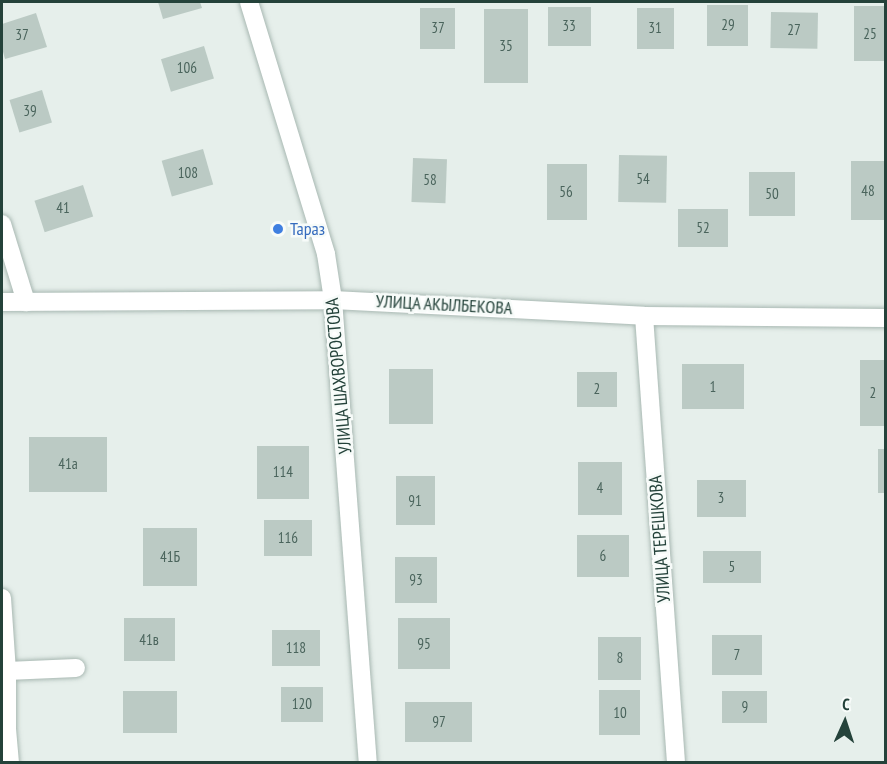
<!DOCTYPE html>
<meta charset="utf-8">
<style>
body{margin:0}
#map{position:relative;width:887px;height:764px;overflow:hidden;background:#e6efeb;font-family:"PT Sans Narrow",sans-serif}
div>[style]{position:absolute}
.building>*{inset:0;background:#bbcac4;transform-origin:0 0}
.roads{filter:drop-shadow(0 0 2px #a8b8b2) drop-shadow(0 0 2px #a8b8b2)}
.street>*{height:18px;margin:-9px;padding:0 9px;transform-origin:9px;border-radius:9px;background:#fff}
.secondary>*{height:18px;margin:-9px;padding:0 9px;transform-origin:9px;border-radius:9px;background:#fff}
.dots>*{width:16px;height:16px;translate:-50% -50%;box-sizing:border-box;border:3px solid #f7fbf9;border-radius:50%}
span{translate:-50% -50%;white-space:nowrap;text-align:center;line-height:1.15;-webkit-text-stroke:5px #f7fbf9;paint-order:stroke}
.number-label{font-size:15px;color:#4a645c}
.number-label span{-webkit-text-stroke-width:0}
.shop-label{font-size:18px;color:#366cbe}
.left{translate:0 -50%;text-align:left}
.street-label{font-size:18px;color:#24423a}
.frame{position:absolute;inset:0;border:3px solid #24423a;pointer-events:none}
.north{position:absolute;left:815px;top:692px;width:60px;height:60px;-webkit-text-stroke:4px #f7fbf9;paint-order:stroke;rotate:3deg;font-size:16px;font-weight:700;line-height:24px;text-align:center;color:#24423a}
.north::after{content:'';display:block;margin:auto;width:21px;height:27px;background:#24423a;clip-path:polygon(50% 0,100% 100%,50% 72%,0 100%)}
</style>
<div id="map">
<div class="building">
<i style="clip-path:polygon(158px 2px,200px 2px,202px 8px,163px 19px)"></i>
<i style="left:707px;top:5px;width:41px;height:41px"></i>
<i style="left:886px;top:6px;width:55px;height:32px;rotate:90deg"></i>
<i style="left:548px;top:7px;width:43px;height:39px"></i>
<i style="left:420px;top:8px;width:35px;height:41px"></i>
<i style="left:637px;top:8px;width:37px;height:41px"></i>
<i style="left:484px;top:9px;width:44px;height:74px"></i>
<i style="left:771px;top:12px;width:47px;height:36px;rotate:1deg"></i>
<i style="clip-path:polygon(36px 13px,47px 47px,5px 59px,2px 48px,2px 24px)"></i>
<i style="left:204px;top:46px;width:34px;height:45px;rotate:73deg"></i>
<i style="left:42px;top:90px;width:34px;height:34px;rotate:73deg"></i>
<i style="left:203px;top:149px;width:37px;height:43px;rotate:74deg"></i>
<i style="left:619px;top:155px;width:48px;height:47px;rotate:1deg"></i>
<i style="left:413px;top:158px;width:34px;height:44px;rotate:2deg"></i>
<i style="left:851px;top:161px;width:35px;height:59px"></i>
<i style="left:547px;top:164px;width:40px;height:56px"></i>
<i style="left:749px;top:172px;width:46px;height:44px"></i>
<i style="left:83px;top:185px;width:33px;height:51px;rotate:72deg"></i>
<i style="left:678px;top:209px;width:50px;height:38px"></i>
<i style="left:860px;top:360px;width:26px;height:66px"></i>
<i style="left:682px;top:364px;width:62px;height:45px"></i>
<i style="left:389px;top:369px;width:44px;height:55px"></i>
<i style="left:577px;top:372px;width:40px;height:35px"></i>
<i style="left:29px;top:437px;width:78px;height:55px"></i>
<i style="left:257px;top:446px;width:52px;height:53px"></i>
<i style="left:878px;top:449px;width:8px;height:44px"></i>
<i style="left:578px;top:462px;width:44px;height:53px"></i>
<i style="left:435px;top:476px;width:49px;height:39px;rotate:90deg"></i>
<i style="left:697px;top:480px;width:49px;height:37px"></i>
<i style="left:264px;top:520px;width:48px;height:36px"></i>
<i style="left:143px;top:528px;width:54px;height:58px"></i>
<i style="left:577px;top:535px;width:52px;height:42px"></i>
<i style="left:703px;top:551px;width:58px;height:32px"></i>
<i style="left:395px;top:557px;width:42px;height:46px"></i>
<i style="left:175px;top:618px;width:43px;height:51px;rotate:90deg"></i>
<i style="left:398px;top:618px;width:52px;height:51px"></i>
<i style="left:272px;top:630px;width:48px;height:36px"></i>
<i style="left:712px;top:635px;width:50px;height:40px"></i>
<i style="left:598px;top:637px;width:43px;height:43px"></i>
<i style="left:281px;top:687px;width:42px;height:35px"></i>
<i style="left:599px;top:690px;width:41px;height:45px"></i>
<i style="left:123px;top:691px;width:54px;height:42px"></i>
<i style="left:722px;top:691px;width:45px;height:32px"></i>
<i style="left:405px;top:702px;width:67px;height:40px"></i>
</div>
<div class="roads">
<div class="street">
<i style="left:249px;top:2px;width:264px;rotate:73deg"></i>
<i style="left:326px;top:254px;width:47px;rotate:81.3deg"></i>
<i style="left:2px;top:224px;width:82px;rotate:72.9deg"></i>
<i style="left:644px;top:316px;width:447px;rotate:85.9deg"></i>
<i style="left:2px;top:598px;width:73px;rotate:86.1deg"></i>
<i style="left:7px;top:671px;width:69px;rotate:-2.5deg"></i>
<i style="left:7px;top:671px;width:58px;rotate:90deg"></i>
<i style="left:7px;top:729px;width:33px;rotate:85deg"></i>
</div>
<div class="secondary">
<i style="left:333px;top:300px;width:463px;rotate:85.7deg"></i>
<i style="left:2px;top:302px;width:331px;rotate:-0.3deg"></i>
<i style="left:333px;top:300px;width:311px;rotate:2.9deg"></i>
<i style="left:644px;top:316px;width:242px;rotate:0.5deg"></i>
</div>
</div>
<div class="dots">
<i style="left:278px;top:229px;background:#3f7fe0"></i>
</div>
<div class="number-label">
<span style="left:728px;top:25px">29</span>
<span style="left:569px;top:26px">33</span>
<span style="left:438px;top:28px">37</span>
<span style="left:655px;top:28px">31</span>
<span style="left:794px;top:30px">27</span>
<span style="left:870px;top:34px">25</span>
<span style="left:22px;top:35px">37</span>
<span style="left:506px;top:46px">35</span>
<span style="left:187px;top:68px">106</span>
<span style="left:30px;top:111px">39</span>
<span style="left:188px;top:173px">108</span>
<span style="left:643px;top:179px">54</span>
<span style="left:430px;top:180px">58</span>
<span style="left:868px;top:191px">48</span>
<span style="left:566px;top:192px">56</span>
<span style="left:772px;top:194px">50</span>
<span style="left:63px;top:208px">41</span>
<span style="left:703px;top:228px">52</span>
<span style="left:713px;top:387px">1</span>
<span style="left:597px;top:389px">2</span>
<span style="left:873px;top:393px">2</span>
<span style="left:68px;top:464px">41а</span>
<span style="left:283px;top:472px">114</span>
<span style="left:600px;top:488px">4</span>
<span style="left:721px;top:498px">3</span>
<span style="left:415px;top:501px">91</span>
<span style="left:288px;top:538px">116</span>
<span style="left:603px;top:556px">6</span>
<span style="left:170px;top:557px">41Б</span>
<span style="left:732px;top:567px">5</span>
<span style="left:416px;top:580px">93</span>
<span style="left:149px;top:640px">41в</span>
<span style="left:424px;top:644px">95</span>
<span style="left:296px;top:648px">118</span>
<span style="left:737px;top:655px">7</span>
<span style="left:620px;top:658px">8</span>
<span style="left:302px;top:704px">120</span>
<span style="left:745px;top:707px">9</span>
<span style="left:620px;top:713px">10</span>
<span style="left:439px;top:722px">97</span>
</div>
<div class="shop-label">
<span class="left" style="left:290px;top:229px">Тараз</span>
</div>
<div class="street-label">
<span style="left:444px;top:305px;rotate:3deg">УЛИЦА АКЫЛБЕКОВА</span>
<span style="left:339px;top:376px;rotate:-95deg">УЛИЦА ШАХВОРОСТОВА</span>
<span style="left:660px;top:539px;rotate:-94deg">УЛИЦА ТЕРЕШКОВА</span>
</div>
<div class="frame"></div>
<div class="north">С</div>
</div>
